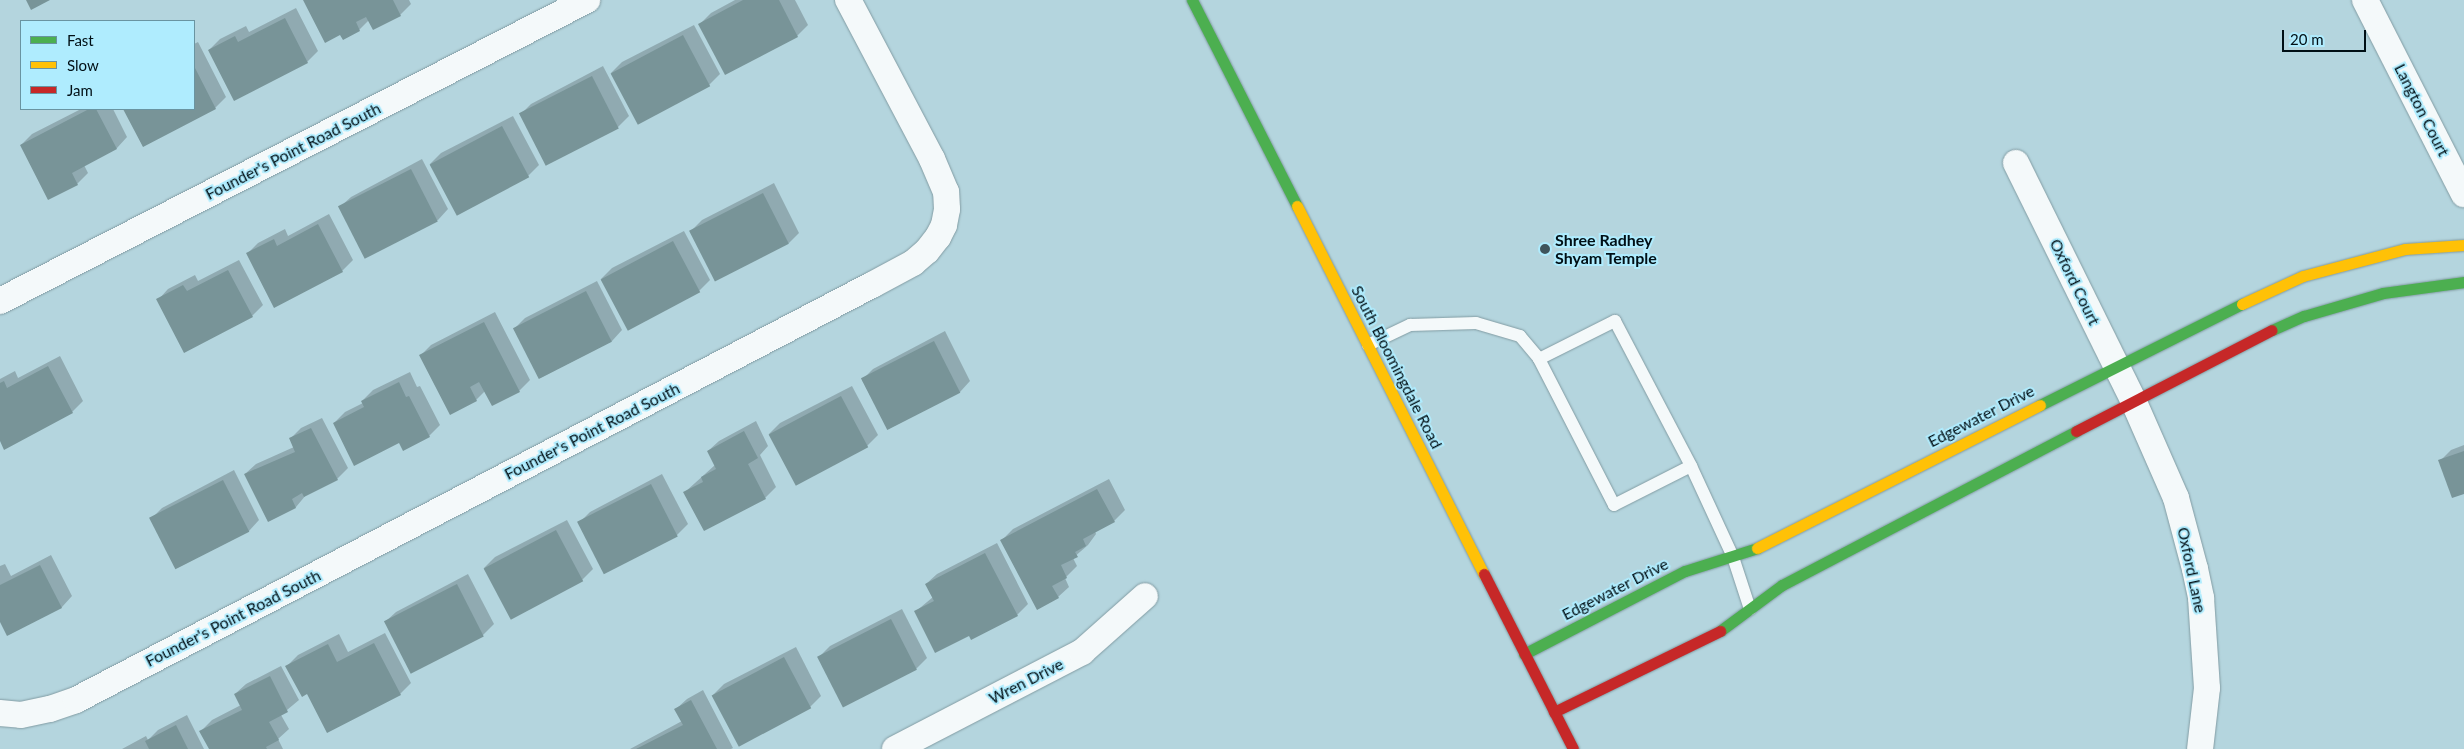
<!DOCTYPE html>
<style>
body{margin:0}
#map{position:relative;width:2464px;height:749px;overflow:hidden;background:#b4d5de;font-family:Lato,sans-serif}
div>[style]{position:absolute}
.shadow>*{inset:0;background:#0003}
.building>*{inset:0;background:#789498;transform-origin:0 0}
.roads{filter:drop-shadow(0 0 1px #829ca3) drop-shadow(0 0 1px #829ca3)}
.lane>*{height:12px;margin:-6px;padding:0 6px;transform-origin:6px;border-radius:6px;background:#f4f9fa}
.street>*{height:26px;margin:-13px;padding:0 13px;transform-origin:13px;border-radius:13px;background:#f4f9fa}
.fast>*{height:11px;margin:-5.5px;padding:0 5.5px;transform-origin:5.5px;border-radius:5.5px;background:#4caf50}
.slow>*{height:11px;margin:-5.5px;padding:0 5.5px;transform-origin:5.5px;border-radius:5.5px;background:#ffc107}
.jam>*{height:11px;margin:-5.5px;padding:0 5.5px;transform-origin:5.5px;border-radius:5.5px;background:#c62828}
.dots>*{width:14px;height:14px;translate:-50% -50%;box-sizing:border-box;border:2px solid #afecfe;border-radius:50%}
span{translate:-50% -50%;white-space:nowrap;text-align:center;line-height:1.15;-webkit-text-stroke:4px #afecfe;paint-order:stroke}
.street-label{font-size:16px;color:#000f15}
.poi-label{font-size:16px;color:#000f15;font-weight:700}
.left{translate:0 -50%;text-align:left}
.legend{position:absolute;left:20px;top:20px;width:175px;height:90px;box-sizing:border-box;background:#afecfe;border:1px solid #6994a1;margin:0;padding:6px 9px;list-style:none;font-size:15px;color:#000f15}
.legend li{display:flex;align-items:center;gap:10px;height:25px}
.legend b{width:25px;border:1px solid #6994a1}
.scale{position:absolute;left:2282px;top:30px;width:84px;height:22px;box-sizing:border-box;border:2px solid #000f15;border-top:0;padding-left:6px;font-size:15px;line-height:18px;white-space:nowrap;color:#000f15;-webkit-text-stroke:4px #afecfe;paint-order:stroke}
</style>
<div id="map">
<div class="shadow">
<i style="clip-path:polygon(304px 0,409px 0,411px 4px,400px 15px,369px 20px,359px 30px,341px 33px)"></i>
<i style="clip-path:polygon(735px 0,795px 0,808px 25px,797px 36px,700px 24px,711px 13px)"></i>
<i style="clip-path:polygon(296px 8px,318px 51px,307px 62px,235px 99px,209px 50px,220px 39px,246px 26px,249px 32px)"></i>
<i style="clip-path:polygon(694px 25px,720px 74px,709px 85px,611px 73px,622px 62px)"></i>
<i style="clip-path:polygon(198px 42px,226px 97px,215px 108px,143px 146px,124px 109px,194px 109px,194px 44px)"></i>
<i style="clip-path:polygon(603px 66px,629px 116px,618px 127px,520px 115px,531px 104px)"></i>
<i style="clip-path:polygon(81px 109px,113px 109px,127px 137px,117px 148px,84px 165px,88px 173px,77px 184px,21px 145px,32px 134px)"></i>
<i style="clip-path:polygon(513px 116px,539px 165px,528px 176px,430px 164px,441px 153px)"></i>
<i style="clip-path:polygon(422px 159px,448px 209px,438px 220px,365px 257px,340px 207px,351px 197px)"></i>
<i style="clip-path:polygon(774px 183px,799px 233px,789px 243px,691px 231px,702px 220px)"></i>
<i style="clip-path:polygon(329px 214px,353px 260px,342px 271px,275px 306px,247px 254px,258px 243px,285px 229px,288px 236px)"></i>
<i style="clip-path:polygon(684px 231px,710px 280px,699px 291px,601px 279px,612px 268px)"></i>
<i style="clip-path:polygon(239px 260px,263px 305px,252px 316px,158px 300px,168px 289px,195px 275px,198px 281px)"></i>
<i style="clip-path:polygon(597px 281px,622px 330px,612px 341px,540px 378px,514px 329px,525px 318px)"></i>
<i style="clip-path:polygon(495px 312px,530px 380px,519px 391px,485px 391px,476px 400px,420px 356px,431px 345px)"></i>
<i style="clip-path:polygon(945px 331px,970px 381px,960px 392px,888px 429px,862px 380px,873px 369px)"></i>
<i style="clip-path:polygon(60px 356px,83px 401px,72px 412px,0 439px,0 379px,15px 371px,18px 378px)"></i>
<i style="clip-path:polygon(410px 372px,417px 387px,420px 386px,440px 425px,429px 436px,400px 442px,334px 423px,345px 412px,363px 403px,362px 401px,373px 390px)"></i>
<i style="clip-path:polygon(852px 386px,878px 435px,867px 446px,769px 434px,780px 423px)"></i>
<i style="clip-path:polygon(322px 418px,348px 468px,337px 479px,306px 495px,296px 507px,269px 521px,245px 474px,256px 464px,294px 447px,290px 439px,301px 428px)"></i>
<i style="clip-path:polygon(756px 421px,768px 446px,760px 455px,776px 487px,765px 498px,685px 492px,715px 465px,708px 451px,719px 441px)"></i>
<i style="clip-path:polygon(2464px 445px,2464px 492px,2440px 461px,2451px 450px)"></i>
<i style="clip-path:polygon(234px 470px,259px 520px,249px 531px,177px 568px,151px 519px,162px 508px)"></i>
<i style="clip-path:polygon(662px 474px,688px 524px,677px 535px,579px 523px,590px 512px)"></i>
<i style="clip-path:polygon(1109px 479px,1125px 510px,1114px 521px,1095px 531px,1096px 534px,1088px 545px,1073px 558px,1077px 566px,1065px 578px,1069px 587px,1058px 597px,1002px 540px,1013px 529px)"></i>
<i style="clip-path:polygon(567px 520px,593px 569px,582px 580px,484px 568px,495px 557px)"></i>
<i style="clip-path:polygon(997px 543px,1028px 604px,1017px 615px,969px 634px,915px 612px,933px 597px,926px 584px,937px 574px)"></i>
<i style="clip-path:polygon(51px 555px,72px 596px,62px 607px,8px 635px,0 619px,0 566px,5px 564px,11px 576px)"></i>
<i style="clip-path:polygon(468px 574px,494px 624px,483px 635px,385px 622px,396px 612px)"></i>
<i style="clip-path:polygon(902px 609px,927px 658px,916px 669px,819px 657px,830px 646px)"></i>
<i style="clip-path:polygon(385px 633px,411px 683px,400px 694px,307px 693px,287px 666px,298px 655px,339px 634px,348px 652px)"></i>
<i style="clip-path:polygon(796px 647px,821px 696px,810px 707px,713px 695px,724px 684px)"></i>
<i style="clip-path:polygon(281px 666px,299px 700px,281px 715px,289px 729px,278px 739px,283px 749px,210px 749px,201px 731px,212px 720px,241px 705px,235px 694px,246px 684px)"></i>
<i style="clip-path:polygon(703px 690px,733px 748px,731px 749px,630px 749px,682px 721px,676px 709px,687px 699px)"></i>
<i style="clip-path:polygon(187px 715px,204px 749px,122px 749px,146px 736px,148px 740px,158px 730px)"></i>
</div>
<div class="building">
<i style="clip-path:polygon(26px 0,50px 0,31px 10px)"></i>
<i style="clip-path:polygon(303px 0,393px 0,401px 16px,373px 30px,366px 17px,356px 22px,360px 31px,343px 40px,340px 35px,325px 43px)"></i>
<i style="clip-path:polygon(743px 0,779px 0,798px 37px,725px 75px,698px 24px)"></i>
<i style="clip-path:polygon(285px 18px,308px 63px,234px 101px,208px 50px,235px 36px,238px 42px)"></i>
<i style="left:683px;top:35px;width:58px;height:82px;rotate:62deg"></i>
<i style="clip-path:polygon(194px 66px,216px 109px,143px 147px,123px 109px,194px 109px)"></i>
<i style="left:592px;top:76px;width:59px;height:82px;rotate:63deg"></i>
<i style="clip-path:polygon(89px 109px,96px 109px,117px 149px,72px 173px,78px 185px,48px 200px,20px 145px)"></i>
<i style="left:502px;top:126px;width:58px;height:82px;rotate:62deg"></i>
<i style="left:411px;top:169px;width:59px;height:82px;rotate:63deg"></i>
<i style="left:763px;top:193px;width:57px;height:83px;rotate:63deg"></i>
<i style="clip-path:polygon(318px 224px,343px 272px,274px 308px,246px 253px,274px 239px,277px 246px)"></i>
<i style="left:673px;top:241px;width:58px;height:82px;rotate:62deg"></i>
<i style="clip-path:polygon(228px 270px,253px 317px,184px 353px,156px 299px,183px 285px,187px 291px)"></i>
<i style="left:586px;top:291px;width:57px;height:82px;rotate:63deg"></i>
<i style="clip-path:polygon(484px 322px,520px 392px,492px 406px,479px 382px,470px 387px,477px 401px,450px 415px,419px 355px)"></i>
<i style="left:934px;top:341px;width:58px;height:82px;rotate:63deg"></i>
<i style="clip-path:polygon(48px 366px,73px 413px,4px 450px,0 441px,0 383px,4px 381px,7px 388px)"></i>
<i style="clip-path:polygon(399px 382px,406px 397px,409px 396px,430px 437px,403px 451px,399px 443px,354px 466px,333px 423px,364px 407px,361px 401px)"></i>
<i style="left:841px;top:396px;width:58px;height:82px;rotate:62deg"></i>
<i style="clip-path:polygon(311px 428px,338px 480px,304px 497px,302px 493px,292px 499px,296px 508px,268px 522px,244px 474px,295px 452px,289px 438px)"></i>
<i style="clip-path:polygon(744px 431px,758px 458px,748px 464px,766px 499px,704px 531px,683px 492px,703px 482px,701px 477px,716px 469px,707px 451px)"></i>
<i style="clip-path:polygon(2464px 451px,2464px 494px,2452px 498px,2438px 460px)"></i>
<i style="left:223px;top:480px;width:58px;height:83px;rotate:63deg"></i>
<i style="left:651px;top:484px;width:59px;height:83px;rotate:63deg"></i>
<i style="clip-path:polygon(1097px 489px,1115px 522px,1083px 539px,1086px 546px,1075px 552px,1078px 557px,1061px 565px,1067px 578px,1052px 586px,1059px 598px,1037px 610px,1000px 540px)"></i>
<i style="left:556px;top:530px;width:58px;height:82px;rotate:62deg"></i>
<i style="clip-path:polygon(985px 553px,1018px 616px,971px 640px,969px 636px,935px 653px,914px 611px,934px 601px,925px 584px)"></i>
<i style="clip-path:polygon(40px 565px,62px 608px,7px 636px,0 622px,0 585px)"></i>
<i style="left:457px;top:584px;width:59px;height:82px;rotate:63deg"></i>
<i style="left:891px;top:619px;width:57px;height:83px;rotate:63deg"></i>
<i style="clip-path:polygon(374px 643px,401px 695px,327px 733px,307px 694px,302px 697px,285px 666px,328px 644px,337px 662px)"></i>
<i style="left:784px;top:657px;width:58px;height:82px;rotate:62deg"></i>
<i style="clip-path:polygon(270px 676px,288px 712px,269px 722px,279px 740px,266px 747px,267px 749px,209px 749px,199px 731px,242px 710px,234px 694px)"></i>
<i style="clip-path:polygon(691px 700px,717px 749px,636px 749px,683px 725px,674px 709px)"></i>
<i style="clip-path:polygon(176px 725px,188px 749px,149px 749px,145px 741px)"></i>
</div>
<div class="roads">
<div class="lane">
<i style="left:1368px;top:345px;width:47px;rotate:-25.5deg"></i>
<i style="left:1410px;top:325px;width:66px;rotate:-1.7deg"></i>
<i style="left:1476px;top:323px;width:46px;rotate:16.5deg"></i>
<i style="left:1520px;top:336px;width:30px;rotate:50deg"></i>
<i style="left:1539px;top:359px;width:164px;rotate:62.8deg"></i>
<i style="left:1614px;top:505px;width:86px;rotate:-26.9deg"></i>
<i style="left:1691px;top:466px;width:100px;rotate:65.2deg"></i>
<i style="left:1733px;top:557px;width:55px;rotate:71.9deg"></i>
<i style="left:1539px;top:359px;width:85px;rotate:-26.6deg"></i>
<i style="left:1615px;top:321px;width:164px;rotate:62.3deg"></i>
</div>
<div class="street">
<i style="left:2365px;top:0;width:218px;rotate:63deg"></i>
<i style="left:2016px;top:163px;width:264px;rotate:63.7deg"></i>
<i style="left:2133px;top:400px;width:107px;rotate:66.3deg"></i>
<i style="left:2176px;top:498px;width:73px;rotate:75deg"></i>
<i style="left:2195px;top:569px;width:30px;rotate:78deg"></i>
<i style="left:2201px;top:598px;width:90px;rotate:86.2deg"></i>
<i style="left:2207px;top:688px;width:61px;rotate:96.5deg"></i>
<i style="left:0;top:301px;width:660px;rotate:-27.15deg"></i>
<i style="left:0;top:713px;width:21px;rotate:5deg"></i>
<i style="left:21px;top:715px;width:30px;rotate:-12deg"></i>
<i style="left:50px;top:709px;width:28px;rotate:-19deg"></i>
<i style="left:76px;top:700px;width:898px;rotate:-27.54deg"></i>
<i style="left:872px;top:285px;width:47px;rotate:-28.2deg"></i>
<i style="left:913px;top:263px;width:18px;rotate:-41deg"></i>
<i style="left:927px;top:251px;width:18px;rotate:-52deg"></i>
<i style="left:938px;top:237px;width:13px;rotate:-63deg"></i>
<i style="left:944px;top:225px;width:16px;rotate:-79deg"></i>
<i style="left:947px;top:209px;width:17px;rotate:-93deg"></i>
<i style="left:946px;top:192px;width:36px;rotate:-113deg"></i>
<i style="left:932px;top:159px;width:180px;rotate:-117.8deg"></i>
<i style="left:895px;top:749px;width:211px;rotate:-27.4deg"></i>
<i style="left:1082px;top:652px;width:84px;rotate:-41.6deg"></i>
</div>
<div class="fast">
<i style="left:1192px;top:0;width:231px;rotate:63deg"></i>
<i style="left:2272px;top:330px;width:35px;rotate:-24deg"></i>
<i style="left:2304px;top:316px;width:82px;rotate:-16.2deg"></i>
<i style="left:2383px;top:293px;width:82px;rotate:-7.7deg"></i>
<i style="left:2040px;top:405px;width:226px;rotate:-26.6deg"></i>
<i style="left:1720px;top:631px;width:77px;rotate:-36.6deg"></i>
<i style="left:1782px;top:585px;width:332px;rotate:-27.6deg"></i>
<i style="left:1524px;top:654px;width:181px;rotate:-27.3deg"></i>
<i style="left:1685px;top:571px;width:76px;rotate:-17.7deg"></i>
</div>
<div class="slow">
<i style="left:1297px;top:206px;width:413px;rotate:63.1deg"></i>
<i style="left:2242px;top:304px;width:67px;rotate:-24.7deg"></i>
<i style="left:2303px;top:276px;width:106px;rotate:-14.8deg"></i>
<i style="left:2405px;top:249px;width:59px;rotate:-3.9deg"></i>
<i style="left:1757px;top:548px;width:317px;rotate:-26.8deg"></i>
</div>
<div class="jam">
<i style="left:2076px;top:431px;width:220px;rotate:-27.3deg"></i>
<i style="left:1484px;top:574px;width:196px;rotate:63deg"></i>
<i style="left:1554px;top:712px;width:185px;rotate:-26deg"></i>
</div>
</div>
<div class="dots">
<i style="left:1545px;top:249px;background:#3f545b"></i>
</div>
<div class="street-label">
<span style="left:2422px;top:110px;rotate:63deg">Langton Court</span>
<span style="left:293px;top:151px;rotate:-27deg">Founder's Point Road South</span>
<span style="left:2075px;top:282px;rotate:64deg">Oxford Court</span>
<span style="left:1397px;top:367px;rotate:63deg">South Bloomingdale Road</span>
<span style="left:1981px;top:416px;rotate:-27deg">Edgewater Drive</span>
<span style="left:592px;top:431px;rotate:-27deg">Founder's Point Road South</span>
<span style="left:2192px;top:570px;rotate:78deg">Oxford Lane</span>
<span style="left:1615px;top:589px;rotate:-27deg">Edgewater Drive</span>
<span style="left:233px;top:618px;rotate:-27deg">Founder's Point Road South</span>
<span style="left:1026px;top:681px;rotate:-27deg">Wren Drive</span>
</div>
<div class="poi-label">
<span class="left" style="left:1555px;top:249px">Shree Radhey<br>Shyam Temple</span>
</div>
<ul class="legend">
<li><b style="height:6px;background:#4caf50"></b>Fast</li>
<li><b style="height:6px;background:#ffc107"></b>Slow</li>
<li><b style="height:6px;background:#c62828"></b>Jam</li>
</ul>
<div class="scale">20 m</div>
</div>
